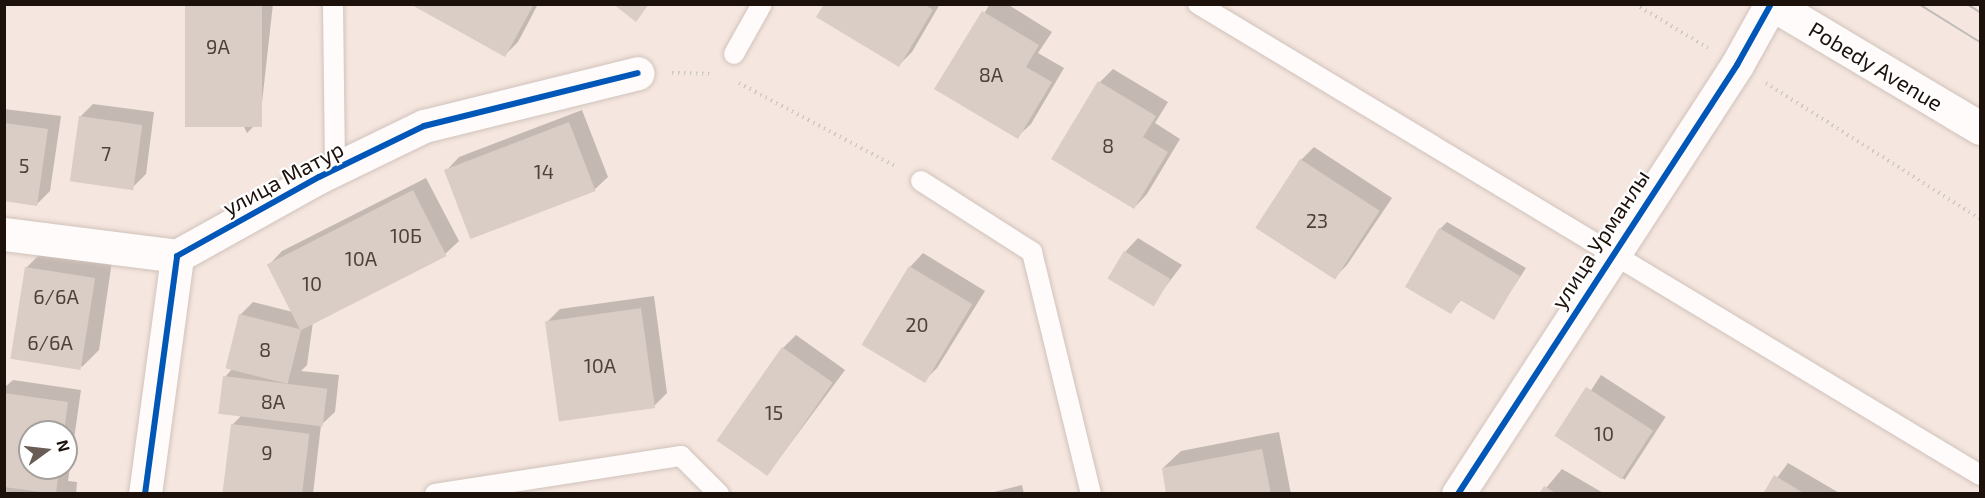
<!DOCTYPE html>
<meta charset="utf-8">
<style>
body{margin:0}
#map{position:relative;width:1985px;height:498px;overflow:hidden;background:#f5e6df;font-family:"Exo 2",sans-serif}
div>[style]{position:absolute}
.shadow>*{inset:0;background:#0003;transform-origin:0 0}
.building>*{inset:0;background:#dacdc5;transform-origin:0 0}
.path>*{height:4px;margin-top:-2px;transform-origin:0;background:repeating-linear-gradient(90deg,#cfc9c7 0 1.5px,transparent 0 6px)}
.roads{filter:drop-shadow(0 0 2px #d0c3bc) drop-shadow(0 0 2px #d0c3bc)}
.service>*{height:20px;margin:-10px;padding:0 10px;transform-origin:10px;border-radius:10px;background:#fefbfa}
.minor>*{height:33px;margin:-16.5px;padding:0 16.5px;transform-origin:16.5px;border-radius:16.5px;background:#fefbfa}
.primary>*{height:33px;margin:-16.5px;padding:0 16.5px;transform-origin:16.5px;border-radius:16.5px;background:#fefbfa}
.tram>*{height:1.5px;margin:-0.75px;padding:0 0.75px;transform-origin:0.75px;border-radius:0.75px;background:#bfbcb9}
.cycleway>*{height:6px;margin:-3px;padding:0 3px;transform-origin:3px;border-radius:3px;background:#0057b8}
span{translate:-50% -50%;white-space:nowrap;text-align:center;line-height:1.15;-webkit-text-stroke:4.5px #fff;paint-order:stroke}
.number-label{font-size:20px;color:#4d413a}
.number-label span{-webkit-text-stroke-width:0}
.street-label{font-size:22px;color:#1d110b}
.frame{position:absolute;inset:0;border:6px solid #1d110b;pointer-events:none}
.north{position:absolute;left:18px;top:420px;width:60px;height:60px;box-sizing:border-box;background:#fff;border:2px solid #a5a09d;border-radius:50%;rotate:75deg;font-size:16px;font-weight:700;line-height:24px;text-align:center;color:#1d110b}
.north::after{content:'';display:block;margin:auto;width:21px;height:27px;background:#695c55;clip-path:polygon(50% 0,100% 100%,50% 72%,0 100%)}
</style>
<div id="map">
<div class="shadow">
<i style="clip-path:polygon(186px 4px,273px 4px,260px 120px,247px 133px)"></i>
<i style="clip-path:polygon(413px 4px,538px 4px,518px 42px,505px 55px)"></i>
<i style="clip-path:polygon(826px 4px,940px 4px,912px 52px,899px 65px)"></i>
<i style="clip-path:polygon(990px 4px,1007px 4px,1052px 32px,1038px 53px,1064px 68px,1031px 124px,1017px 137px,937px 89px)"></i>
<i style="clip-path:polygon(1113px 69px,1168px 102px,1155px 123px,1180px 139px,1147px 194px,1134px 208px,1053px 159px,1100px 82px)"></i>
<i style="clip-path:polygon(93px 104px,154px 112px,146px 174px,132px 188px,80px 117px)"></i>
<i style="clip-path:polygon(4px 109px,61px 116px,50px 191px,37px 204px,4px 200px)"></i>
<i style="clip-path:polygon(582px 110px,608px 177px,594px 190px,446px 171px,459px 157px)"></i>
<i style="clip-path:polygon(1314px 147px,1392px 198px,1347px 265px,1334px 278px,1301px 160px)"></i>
<i style="clip-path:polygon(426px 178px,459px 241px,445px 254px,313px 322px,307px 365px,301px 371px,339px 375px,335px 412px,321px 425px,313px 494px,225px 494px,232px 425px,241px 416px,225px 377px,233px 368px,240px 315px,253px 302px,293px 312px,269px 265px,282px 251px)"></i>
<i style="clip-path:polygon(1447px 222px,1526px 268px,1493px 318px,1462px 299px,1451px 312px,1440px 229px)"></i>
<i style="clip-path:polygon(1138px 238px,1182px 265px,1153px 303px,1125px 252px)"></i>
<i style="clip-path:polygon(43px 251px,112px 261px,99px 350px,82px 367px,26px 268px)"></i>
<i style="clip-path:polygon(923px 253px,985px 291px,937px 368px,924px 381px,863px 344px,910px 267px)"></i>
<i style="clip-path:polygon(654px 296px,667px 393px,654px 406px,547px 322px,560px 309px)"></i>
<i style="clip-path:polygon(796px 335px,845px 370px,767px 475px,783px 348px)"></i>
<i style="left:1601px;top:375px;width:77px;height:75px;rotate:33deg"></i>
<i style="clip-path:polygon(evenodd,13px 380px,81px 390px,68px 481px,77px 482px,76px 494px,4px 494px,4px 388px,13px 380px,30px 432px,66px 432px,66px 468px,30px 468px,30px 432px)"></i>
<i style="clip-path:polygon(1279px 432px,1291px 494px,1168px 494px,1163px 468px,1181px 451px)"></i>
<i style="clip-path:polygon(1788px 463px,1841px 494px,1765px 494px)"></i>
<i style="clip-path:polygon(1562px 469px,1605px 494px,1541px 494px)"></i>
<i style="clip-path:polygon(1022px 485px,1024px 494px,986px 494px)"></i>
</div>
<div class="building">
<i style="left:185px;top:4px;width:77px;height:123px"></i>
<i style="clip-path:polygon(410px 4px,534px 4px,505px 57px)"></i>
<i style="clip-path:polygon(613px 4px,649px 4px,636px 22px)"></i>
<i style="clip-path:polygon(824px 4px,924px 4px,933px 10px,899px 67px,816px 17px)"></i>
<i style="clip-path:polygon(982px 11px,1039px 45px,1026px 67px,1052px 82px,1018px 139px,934px 89px)"></i>
<i style="clip-path:polygon(1098px 81px,1156px 116px,1143px 137px,1168px 152px,1134px 209px,1051px 159px)"></i>
<i style="left:79px;top:116px;width:64px;height:66px;rotate:8deg"></i>
<i style="left:569px;top:122px;width:74px;height:134px;rotate:69deg"></i>
<i style="clip-path:polygon(4px 123px,48px 129px,37px 206px,4px 201px)"></i>
<i style="left:1300px;top:159px;width:95px;height:82px;rotate:33deg"></i>
<i style="left:413px;top:190px;width:74px;height:164px;rotate:63deg"></i>
<i style="clip-path:polygon(1439px 228px,1520px 276px,1494px 320px,1460px 300px,1451px 314px,1405px 287px)"></i>
<i style="left:1124px;top:251px;width:54px;height:32px;rotate:31deg"></i>
<i style="left:909px;top:266px;width:74px;height:92px;rotate:31deg"></i>
<i style="left:25px;top:267px;width:71px;height:93px;rotate:9deg"></i>
<i style="left:641px;top:308px;width:101px;height:97px;rotate:82deg"></i>
<i style="left:239px;top:314px;width:64px;height:56px;rotate:14deg"></i>
<i style="left:782px;top:347px;width:62px;height:114px;rotate:35deg"></i>
<i style="left:223px;top:376px;width:105px;height:38px;rotate:7deg"></i>
<i style="left:1586px;top:387px;width:80px;height:58px;rotate:33deg"></i>
<i style="clip-path:polygon(4px 393px,68px 402px,64px 432px,30px 432px,30px 468px,59px 468px,56px 494px,4px 487px)"></i>
<i style="left:231px;top:424px;width:79px;height:70px;rotate:7deg"></i>
<i style="clip-path:polygon(1262px 449px,1271px 494px,1166px 494px,1162px 468px)"></i>
<i style="clip-path:polygon(1774px 475px,1805px 494px,1763px 494px)"></i>
<i style="clip-path:polygon(1544px 486px,1557px 494px,1539px 494px)"></i>
</div>
<div class="path">
<i style="left:1635px;top:4px;width:85px;rotate:31.1deg"></i>
<i style="left:672px;top:73px;width:40px;rotate:1.4deg"></i>
<i style="left:739px;top:83px;width:179px;rotate:28deg"></i>
<i style="left:1766px;top:83px;width:254px;rotate:32.4deg"></i>
</div>
<div class="roads">
<div class="service">
<i style="left:333px;top:4px;width:166px;rotate:89.3deg"></i>
<i style="left:1198px;top:4px;width:913px;rotate:31.06deg"></i>
<i style="left:734px;top:54px;width:57px;rotate:-60.8deg"></i>
<i style="left:921px;top:181px;width:132px;rotate:32.6deg"></i>
<i style="left:1032px;top:252px;width:249px;rotate:76.3deg"></i>
<i style="left:435px;top:494px;width:249px;rotate:-8.8deg"></i>
<i style="left:681px;top:456px;width:54px;rotate:45deg"></i>
</div>
<div class="minor">
<i style="left:4px;top:234px;width:174px;rotate:7.2deg"></i>
<i style="left:145px;top:494px;width:240px;rotate:-82.3deg"></i>
<i style="left:177px;top:256px;width:162px;rotate:-29.1deg"></i>
<i style="left:319px;top:177px;width:117px;rotate:-25.9deg"></i>
<i style="left:424px;top:126px;width:220px;rotate:-13.9deg"></i>
<i style="left:1458px;top:494px;width:512px;rotate:-56.96deg"></i>
<i style="left:1737px;top:65px;width:70px;rotate:-60.9deg"></i>
</div>
<div class="primary">
<i style="left:1772px;top:4px;width:242px;rotate:30.8deg"></i>
</div>
</div>
<div class="tram">
<i style="left:1919px;top:4px;width:72px;rotate:31.9deg"></i>
<i style="left:1967px;top:4px;width:15px;rotate:32deg"></i>
</div>
<div class="cycleway">
<i style="left:145px;top:494px;width:240px;rotate:-82.3deg"></i>
<i style="left:177px;top:256px;width:162px;rotate:-29.1deg"></i>
<i style="left:319px;top:177px;width:117px;rotate:-25.9deg"></i>
<i style="left:424px;top:126px;width:220px;rotate:-13.9deg"></i>
<i style="left:1458px;top:494px;width:512px;rotate:-56.96deg"></i>
<i style="left:1737px;top:65px;width:70px;rotate:-60.9deg"></i>
</div>
<div class="number-label">
<span style="left:218px;top:46px">9А</span>
<span style="left:991px;top:74px">8А</span>
<span style="left:1108px;top:145px">8</span>
<span style="left:106px;top:153px">7</span>
<span style="left:24px;top:165px">5</span>
<span style="left:544px;top:171px">14</span>
<span style="left:1317px;top:220px">23</span>
<span style="left:406px;top:235px">10Б</span>
<span style="left:361px;top:258px">10А</span>
<span style="left:312px;top:283px">10</span>
<span style="left:56px;top:296px">6/6А</span>
<span style="left:917px;top:324px">20</span>
<span style="left:50px;top:342px">6/6А</span>
<span style="left:265px;top:349px">8</span>
<span style="left:600px;top:365px">10А</span>
<span style="left:273px;top:401px">8А</span>
<span style="left:774px;top:412px">15</span>
<span style="left:1604px;top:433px">10</span>
<span style="left:267px;top:452px">9</span>
</div>
<div class="street-label">
<span style="left:1876px;top:66px;rotate:31deg">Pobedy Avenue</span>
<span style="left:283px;top:178px;rotate:-28deg">улица Матур</span>
<span style="left:1600px;top:239px;rotate:-57deg">улица Урманлы</span>
</div>
<div class="frame"></div>
<div class="north">N</div>
</div>
